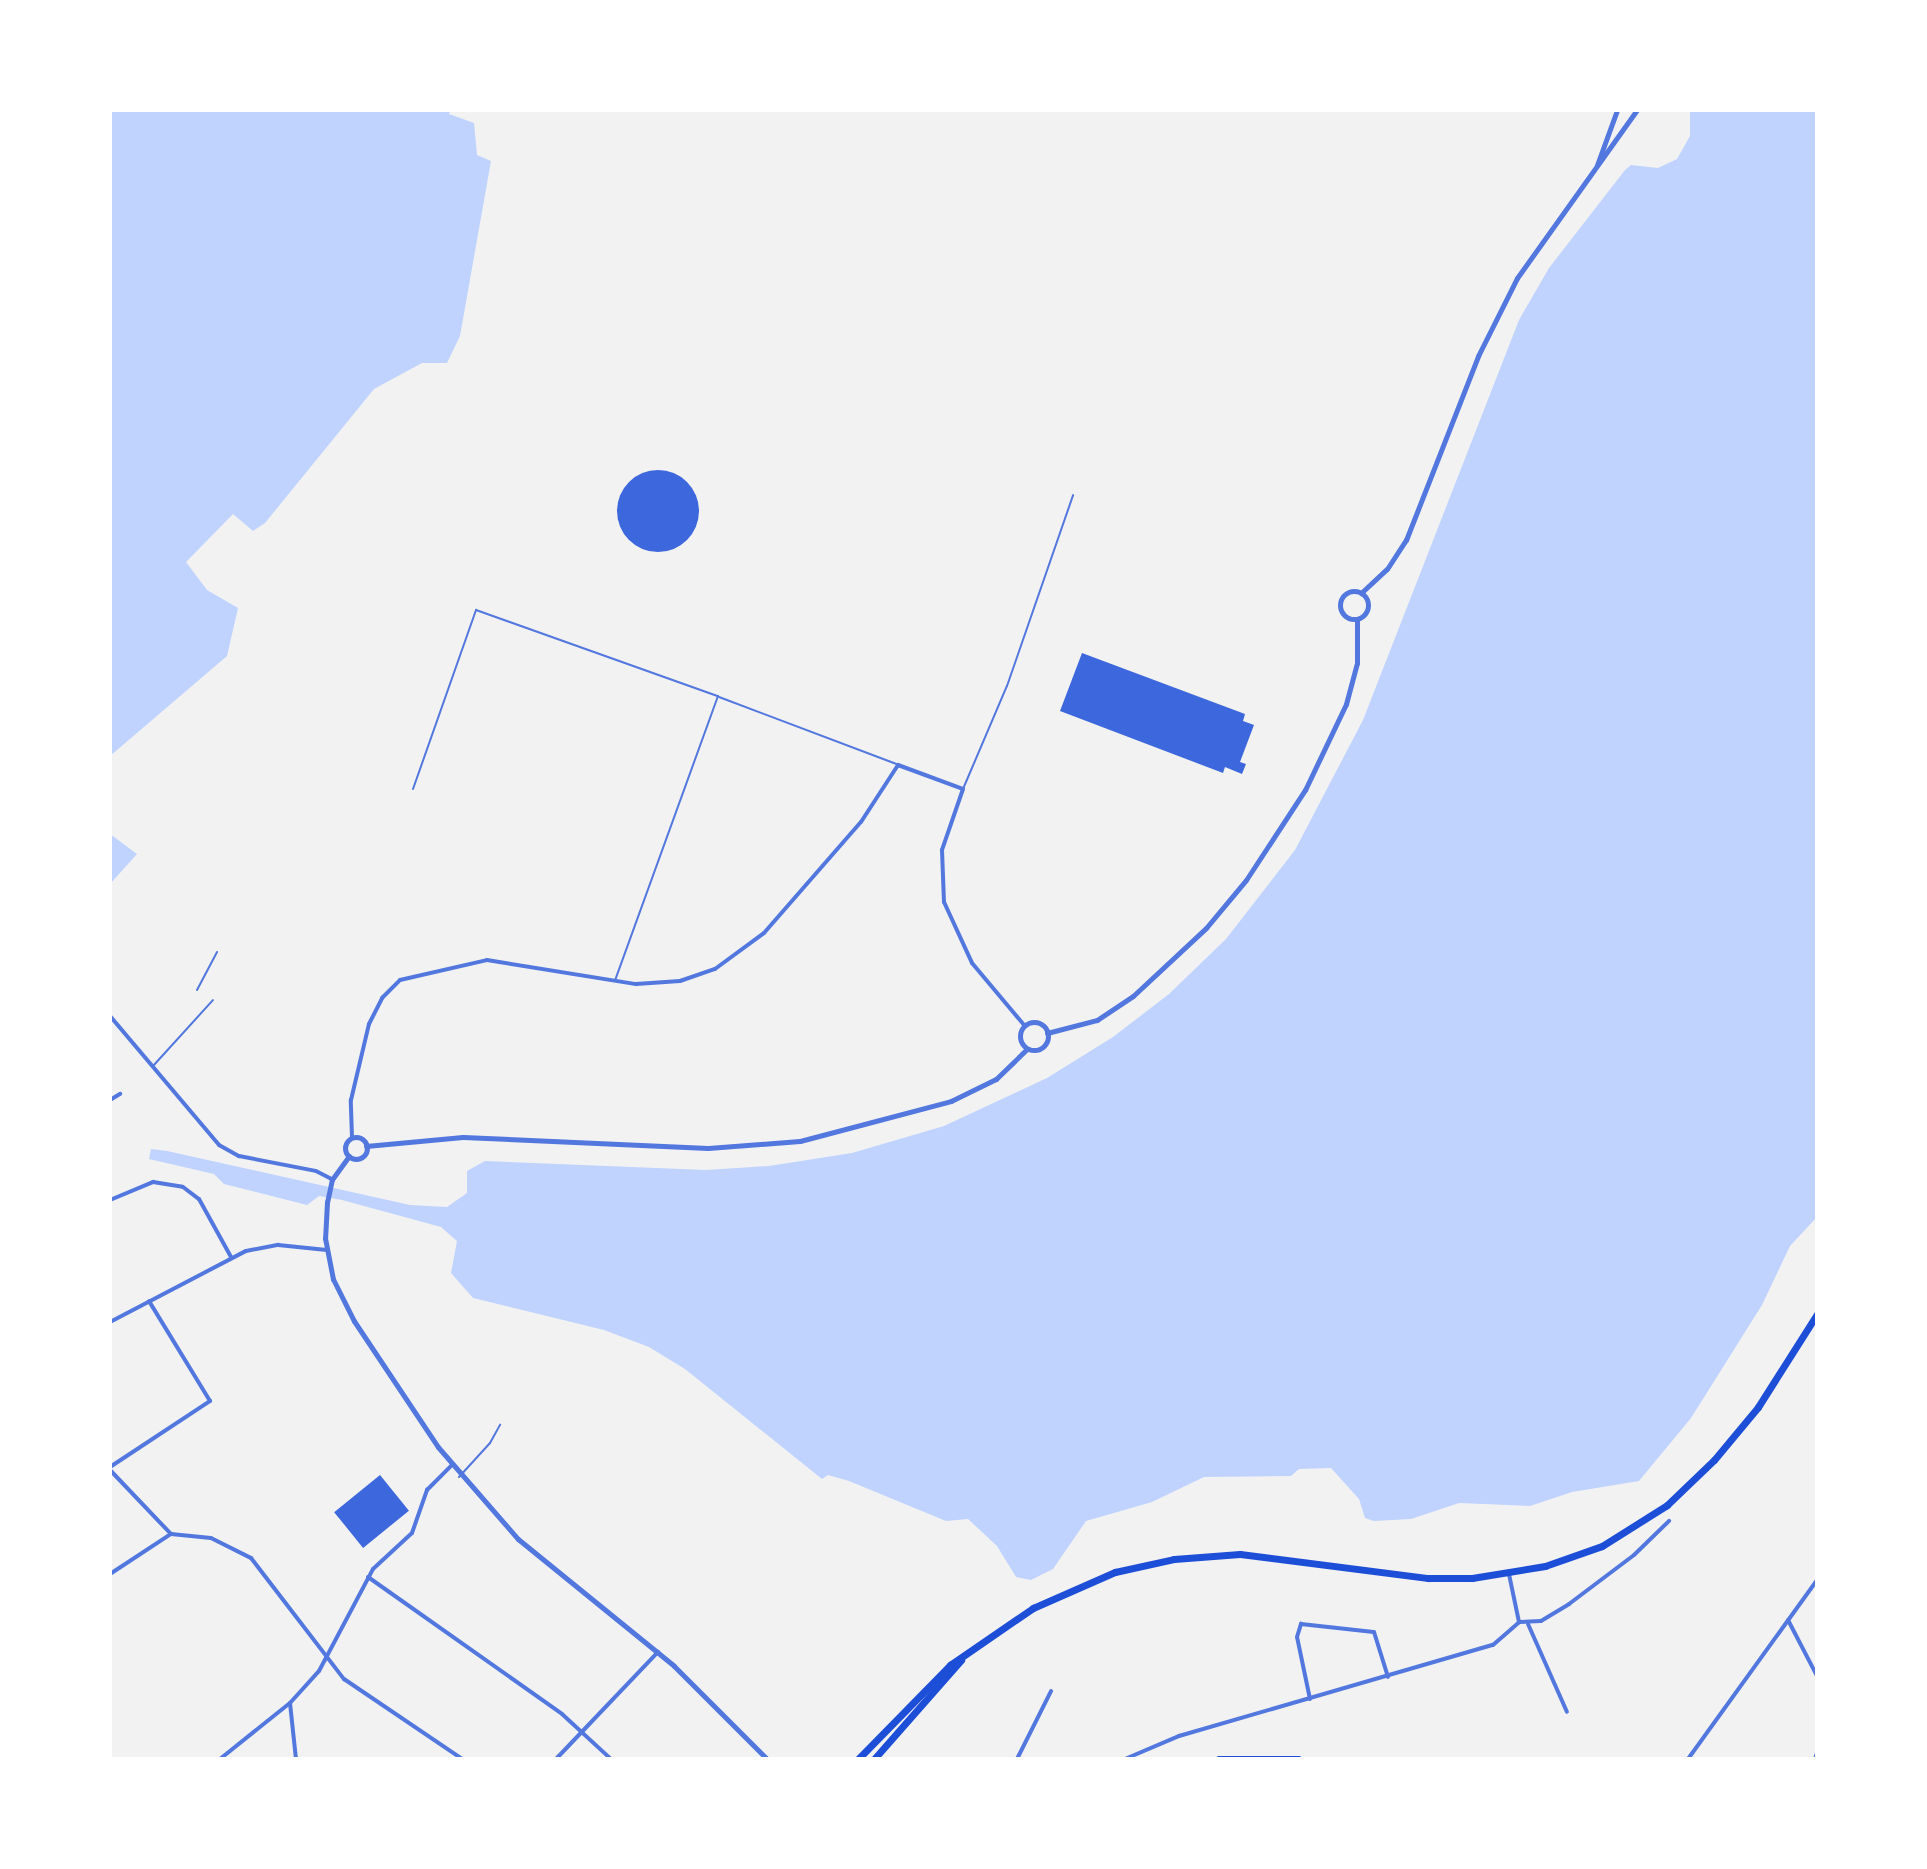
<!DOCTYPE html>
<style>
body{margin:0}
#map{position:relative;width:1927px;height:1869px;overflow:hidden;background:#f2f2f2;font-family:Georgia,serif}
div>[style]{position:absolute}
.water>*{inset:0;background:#bfd3fe}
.building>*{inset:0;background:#3d67dc;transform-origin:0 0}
.round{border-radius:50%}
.service>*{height:2px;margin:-1px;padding:0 1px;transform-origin:1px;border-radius:1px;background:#5277de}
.minor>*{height:4px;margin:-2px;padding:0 2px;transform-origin:2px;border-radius:2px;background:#5277de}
.tertiary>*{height:5px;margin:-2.5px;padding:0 2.5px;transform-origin:2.5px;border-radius:2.5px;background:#5277de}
.tertiary>.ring{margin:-2.5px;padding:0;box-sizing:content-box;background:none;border:5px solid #5277de;border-radius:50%}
.secondary>*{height:6px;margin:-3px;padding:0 3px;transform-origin:3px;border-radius:3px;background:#1d4ed8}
.trunk>*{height:7px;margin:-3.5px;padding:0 3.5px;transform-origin:3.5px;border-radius:3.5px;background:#1d4ed8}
span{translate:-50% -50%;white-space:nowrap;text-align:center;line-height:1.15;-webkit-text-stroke:8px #fff;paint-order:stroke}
.frame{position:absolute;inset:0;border:112px solid #fff;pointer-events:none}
</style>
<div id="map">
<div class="water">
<i style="clip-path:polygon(110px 110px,450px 110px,449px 114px,474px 123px,477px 155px,491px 161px,460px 336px,447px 363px,422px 363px,374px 389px,265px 523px,253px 531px,233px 514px,186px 562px,207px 590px,238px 608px,227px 656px,110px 756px)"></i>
<i style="clip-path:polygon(1690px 110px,1817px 110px,1817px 1217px,1790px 1246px,1762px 1305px,1691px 1418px,1639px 1481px,1572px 1492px,1530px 1506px,1459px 1503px,1411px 1519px,1374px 1521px,1365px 1518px,1359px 1499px,1331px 1468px,1299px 1469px,1291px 1476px,1204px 1477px,1152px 1502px,1086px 1521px,1053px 1569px,1031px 1580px,1016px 1577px,997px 1546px,968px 1519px,946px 1521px,849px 1481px,828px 1475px,822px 1479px,685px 1369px,649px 1347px,604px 1330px,473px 1298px,451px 1273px,457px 1241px,441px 1227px,342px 1200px,319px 1196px,307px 1205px,224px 1184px,214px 1174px,149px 1159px,151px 1149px,167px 1151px,410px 1205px,447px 1207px,467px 1193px,467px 1171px,485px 1161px,706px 1170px,769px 1166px,852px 1153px,944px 1126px,1047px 1078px,1113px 1037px,1169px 994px,1226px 939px,1295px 850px,1363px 720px,1519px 320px,1549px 268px,1625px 170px,1631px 165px,1658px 168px,1677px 159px,1690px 136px)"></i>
<i style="clip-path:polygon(110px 834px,137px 854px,110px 884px)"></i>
</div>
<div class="building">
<i class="round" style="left:617px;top:470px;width:82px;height:82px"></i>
<i style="clip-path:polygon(1082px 653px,1245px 714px,1243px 721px,1254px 725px,1240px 762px,1246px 764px,1242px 774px,1225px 767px,1223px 773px,1060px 711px)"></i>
<i style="left:380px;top:1475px;width:46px;height:59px;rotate:51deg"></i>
</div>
<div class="service">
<i style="left:719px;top:697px;width:189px;rotate:20.7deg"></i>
<i style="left:413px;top:789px;width:190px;rotate:-70.6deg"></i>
<i style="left:476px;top:610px;width:257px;rotate:19.6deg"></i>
<i style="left:718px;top:696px;width:303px;rotate:109.9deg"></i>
<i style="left:963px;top:789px;width:112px;rotate:-66.9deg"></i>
<i style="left:1007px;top:686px;width:202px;rotate:-70.9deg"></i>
<i style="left:197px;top:990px;width:43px;rotate:-62.2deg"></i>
<i style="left:153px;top:1066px;width:89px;rotate:-47.7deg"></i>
<i style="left:459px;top:1477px;width:46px;rotate:-47.6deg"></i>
<i style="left:490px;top:1443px;width:21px;rotate:-61deg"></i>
</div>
<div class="minor">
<i style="left:110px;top:1016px;width:169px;rotate:49.8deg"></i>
<i style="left:219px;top:1145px;width:23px;rotate:29deg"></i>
<i style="left:239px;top:1156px;width:78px;rotate:11deg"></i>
<i style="left:316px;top:1171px;width:18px;rotate:27deg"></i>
<i style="left:110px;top:1100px;width:12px;rotate:-31deg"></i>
<i style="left:352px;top:1137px;width:37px;rotate:-92deg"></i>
<i style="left:351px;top:1100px;width:78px;rotate:-76.7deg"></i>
<i style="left:369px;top:1024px;width:29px;rotate:-63deg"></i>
<i style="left:382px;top:998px;width:25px;rotate:-45deg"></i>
<i style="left:400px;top:980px;width:89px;rotate:-12.9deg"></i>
<i style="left:487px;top:960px;width:151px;rotate:9.2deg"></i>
<i style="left:636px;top:984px;width:44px;rotate:-3.9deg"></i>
<i style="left:680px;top:981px;width:37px;rotate:-19deg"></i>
<i style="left:715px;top:969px;width:61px;rotate:-36.3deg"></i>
<i style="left:764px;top:933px;width:147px;rotate:-48.9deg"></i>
<i style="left:861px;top:822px;width:68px;rotate:-57deg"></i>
<i style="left:898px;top:765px;width:69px;rotate:20.3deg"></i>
<i style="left:963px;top:789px;width:65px;rotate:109deg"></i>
<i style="left:942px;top:850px;width:52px;rotate:87.8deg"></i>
<i style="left:944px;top:902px;width:67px;rotate:65.3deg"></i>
<i style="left:972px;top:963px;width:81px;rotate:50deg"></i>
<i style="left:110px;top:1200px;width:47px;rotate:-22.7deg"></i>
<i style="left:153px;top:1182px;width:30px;rotate:9deg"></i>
<i style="left:183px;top:1187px;width:20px;rotate:37deg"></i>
<i style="left:199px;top:1199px;width:66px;rotate:61.1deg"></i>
<i style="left:110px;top:1322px;width:153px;rotate:-27.6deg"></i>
<i style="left:246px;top:1251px;width:33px;rotate:-11deg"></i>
<i style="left:278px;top:1245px;width:49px;rotate:5.8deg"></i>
<i style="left:110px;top:1467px;width:120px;rotate:-33.4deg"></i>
<i style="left:210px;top:1401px;width:117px;rotate:-121.4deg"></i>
<i style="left:110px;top:1470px;width:88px;rotate:46.4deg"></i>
<i style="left:171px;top:1534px;width:40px;rotate:5.7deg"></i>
<i style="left:211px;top:1538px;width:45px;rotate:26.6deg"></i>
<i style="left:251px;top:1558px;width:153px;rotate:52.5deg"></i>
<i style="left:344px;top:1679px;width:143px;rotate:34.1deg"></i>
<i style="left:110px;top:1574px;width:73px;rotate:-33.3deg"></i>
<i style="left:368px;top:1577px;width:237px;rotate:35.2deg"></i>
<i style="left:562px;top:1714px;width:67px;rotate:42.6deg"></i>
<i style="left:1788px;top:1620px;width:63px;rotate:62.6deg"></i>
<i style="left:1520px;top:1622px;width:21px;rotate:-3deg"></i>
<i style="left:1541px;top:1621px;width:33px;rotate:-31deg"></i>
<i style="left:1569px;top:1604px;width:81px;rotate:-37deg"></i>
<i style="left:1634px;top:1555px;width:49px;rotate:-44.2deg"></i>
<i style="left:1528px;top:1624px;width:96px;rotate:66.1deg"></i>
<i style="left:1310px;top:1699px;width:63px;rotate:-101.8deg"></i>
<i style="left:1297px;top:1637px;width:14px;rotate:-73deg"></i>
<i style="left:1301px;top:1624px;width:73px;rotate:6.3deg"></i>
<i style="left:1374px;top:1632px;width:47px;rotate:72.7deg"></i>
<i style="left:290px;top:1703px;width:56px;rotate:83.9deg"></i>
<i style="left:220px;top:1759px;width:90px;rotate:-38.7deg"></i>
<i style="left:290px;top:1703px;width:43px;rotate:-47.8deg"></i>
<i style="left:319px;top:1671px;width:115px;rotate:-62.1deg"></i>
<i style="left:373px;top:1569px;width:53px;rotate:-42.7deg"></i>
<i style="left:412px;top:1533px;width:46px;rotate:-70.8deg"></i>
<i style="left:427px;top:1490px;width:34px;rotate:-45deg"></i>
<i style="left:556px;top:1759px;width:148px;rotate:-46.4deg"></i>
<i style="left:1017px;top:1759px;width:76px;rotate:-63.4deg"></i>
<i style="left:1125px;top:1759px;width:59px;rotate:-23.1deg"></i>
<i style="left:1179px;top:1736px;width:327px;rotate:-16.2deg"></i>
<i style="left:1493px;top:1645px;width:35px;rotate:-41deg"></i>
<i style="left:1519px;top:1622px;width:49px;rotate:-101.8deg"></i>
<i style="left:1688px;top:1759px;width:221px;rotate:-54.2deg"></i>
<i style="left:1815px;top:1759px;width:6px;rotate:-72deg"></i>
</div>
<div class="tertiary">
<i style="left:1597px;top:165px;width:59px;rotate:-70deg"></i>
<i class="ring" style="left:1340px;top:591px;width:23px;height:23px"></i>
<i style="left:1361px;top:593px;width:35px;rotate:-43deg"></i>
<i style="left:1387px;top:569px;width:35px;rotate:-57deg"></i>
<i style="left:1406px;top:540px;width:198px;rotate:-68.6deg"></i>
<i style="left:1478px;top:356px;width:87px;rotate:-63.4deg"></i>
<i style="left:1517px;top:278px;width:206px;rotate:-54.5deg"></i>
<i class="ring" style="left:1020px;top:1022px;width:23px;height:23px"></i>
<i style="left:1047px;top:1033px;width:52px;rotate:-14.6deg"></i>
<i style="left:1097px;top:1020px;width:43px;rotate:-33.7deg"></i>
<i style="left:1133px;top:996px;width:100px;rotate:-43deg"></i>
<i style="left:1206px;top:928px;width:62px;rotate:-50.2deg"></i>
<i style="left:1246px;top:880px;width:108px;rotate:-56.8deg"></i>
<i style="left:1305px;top:790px;width:95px;rotate:-64.5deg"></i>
<i style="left:1346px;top:704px;width:42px;rotate:-75deg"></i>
<i style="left:1357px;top:663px;width:44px;rotate:-90deg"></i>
<i class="ring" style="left:345px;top:1137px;width:17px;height:17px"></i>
<i style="left:366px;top:1146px;width:97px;rotate:-5.3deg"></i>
<i style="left:463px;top:1137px;width:245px;rotate:2.6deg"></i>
<i style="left:708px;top:1148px;width:92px;rotate:-4.4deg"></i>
<i style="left:800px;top:1141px;width:156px;rotate:-14.8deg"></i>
<i style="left:951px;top:1101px;width:50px;rotate:-26.1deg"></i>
<i style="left:996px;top:1079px;width:43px;rotate:-44.1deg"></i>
<i style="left:349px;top:1156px;width:29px;rotate:126deg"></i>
<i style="left:332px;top:1179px;width:24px;rotate:102deg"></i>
<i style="left:327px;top:1202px;width:36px;rotate:93deg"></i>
<i style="left:325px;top:1238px;width:42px;rotate:79deg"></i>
<i style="left:333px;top:1279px;width:47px;rotate:63.4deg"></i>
<i style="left:354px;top:1321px;width:151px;rotate:56.3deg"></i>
<i style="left:438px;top:1447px;width:122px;rotate:49deg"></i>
<i style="left:518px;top:1539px;width:201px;rotate:39.1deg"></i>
<i style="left:674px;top:1666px;width:132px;rotate:45deg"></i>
</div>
<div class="secondary">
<i style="left:1219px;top:1759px;width:80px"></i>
</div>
<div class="trunk">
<i style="left:858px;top:1759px;width:132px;rotate:-45.6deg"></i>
<i style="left:950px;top:1665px;width:101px;rotate:-34.5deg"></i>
<i style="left:1033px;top:1608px;width:90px;rotate:-23.7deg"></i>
<i style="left:1115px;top:1572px;width:60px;rotate:-12.4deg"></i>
<i style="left:1174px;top:1559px;width:66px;rotate:-4.3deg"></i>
<i style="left:1240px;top:1554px;width:190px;rotate:7.3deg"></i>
<i style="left:1428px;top:1578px;width:44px"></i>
<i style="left:1472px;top:1578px;width:74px;rotate:-9.3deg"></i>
<i style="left:1545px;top:1566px;width:60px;rotate:-19.3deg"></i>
<i style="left:1602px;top:1546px;width:77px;rotate:-32.2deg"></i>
<i style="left:1667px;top:1505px;width:65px;rotate:-43.8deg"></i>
<i style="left:1714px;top:1460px;width:69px;rotate:-50.3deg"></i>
<i style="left:1758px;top:1407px;width:110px;rotate:-57.6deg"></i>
<i style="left:874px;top:1759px;width:132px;rotate:-48.7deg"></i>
</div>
<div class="frame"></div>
</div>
